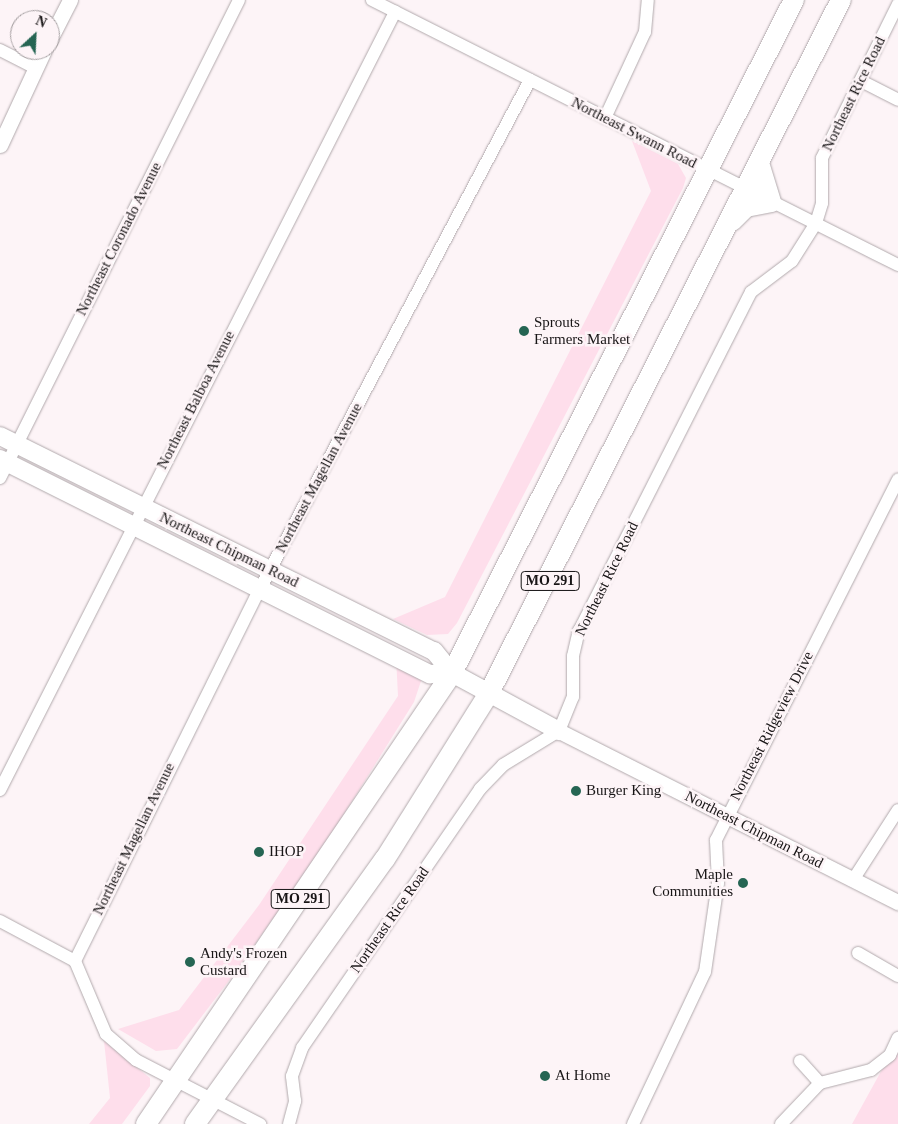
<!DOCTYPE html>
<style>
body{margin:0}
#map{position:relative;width:898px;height:1124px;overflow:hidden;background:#fdf4f7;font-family:"Times New Roman",serif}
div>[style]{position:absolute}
.green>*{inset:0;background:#fedeeb}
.roads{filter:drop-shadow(0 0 1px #b1a9ac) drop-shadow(0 0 1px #b1a9ac)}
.minor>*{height:12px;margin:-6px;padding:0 6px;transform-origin:6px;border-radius:6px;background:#fff}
.tertiary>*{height:15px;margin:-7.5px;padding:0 7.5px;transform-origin:7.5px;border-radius:7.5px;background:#fff}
.secondary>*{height:18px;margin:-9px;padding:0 9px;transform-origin:9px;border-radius:9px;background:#fff}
.primary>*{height:20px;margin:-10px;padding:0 10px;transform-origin:10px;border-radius:10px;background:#fff}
.dots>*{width:14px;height:14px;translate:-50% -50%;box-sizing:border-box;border:2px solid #fdf4f7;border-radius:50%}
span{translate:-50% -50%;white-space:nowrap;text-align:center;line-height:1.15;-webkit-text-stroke:5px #fdf4f7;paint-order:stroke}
.shield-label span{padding:1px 4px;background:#fdf4f7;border:1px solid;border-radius:4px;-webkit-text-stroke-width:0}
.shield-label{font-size:14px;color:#181516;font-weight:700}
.street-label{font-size:15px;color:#181516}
.poi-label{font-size:15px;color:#181516}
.left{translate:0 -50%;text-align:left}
.right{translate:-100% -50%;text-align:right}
.north{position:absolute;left:10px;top:10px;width:50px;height:50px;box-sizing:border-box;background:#fdf4f7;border:1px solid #a19b9d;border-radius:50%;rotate:25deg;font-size:14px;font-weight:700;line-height:20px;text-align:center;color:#181516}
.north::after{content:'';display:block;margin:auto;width:18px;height:22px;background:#256553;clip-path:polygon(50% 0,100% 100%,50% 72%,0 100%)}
</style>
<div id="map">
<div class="green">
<i style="clip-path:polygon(632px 141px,678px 164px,686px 178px,683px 188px,457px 623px,448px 634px,427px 635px,393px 619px,445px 597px,651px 191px)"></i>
<i style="clip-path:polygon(396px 657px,422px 678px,414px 702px,321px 851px,231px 978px,177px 1049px,156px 1051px,118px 1029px,179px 1010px,259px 905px,398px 696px)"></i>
<i style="clip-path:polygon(898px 1038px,898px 1124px,852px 1124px,890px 1055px)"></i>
<i style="clip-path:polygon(104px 1041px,150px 1078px,150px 1086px,122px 1124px,89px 1124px,110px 1098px)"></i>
</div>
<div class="roads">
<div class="minor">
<i style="left:372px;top:0;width:589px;rotate:26.74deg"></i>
<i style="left:0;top:50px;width:39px;rotate:27deg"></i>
<i style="left:863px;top:82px;width:39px;rotate:27deg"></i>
<i style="left:605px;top:118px;width:95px;rotate:-65.1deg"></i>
<i style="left:645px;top:32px;width:32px;rotate:-85deg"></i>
<i style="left:0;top:478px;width:534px;rotate:-63.43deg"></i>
<i style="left:0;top:790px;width:873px;rotate:-63.08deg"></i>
<i style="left:853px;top:880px;width:83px;rotate:-57.3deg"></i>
<i style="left:0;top:921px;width:85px;rotate:28.1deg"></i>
<i style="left:75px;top:961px;width:79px;rotate:67deg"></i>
<i style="left:106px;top:1034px;width:40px;rotate:41deg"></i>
<i style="left:136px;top:1060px;width:140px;rotate:27.3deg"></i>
<i style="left:858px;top:953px;width:46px;rotate:29.9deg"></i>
<i style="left:75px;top:961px;width:418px;rotate:-63.6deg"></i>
<i style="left:261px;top:587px;width:574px;rotate:-62.05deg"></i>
<i style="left:800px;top:1061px;width:30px;rotate:48deg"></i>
<i style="left:289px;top:1124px;width:24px;rotate:-75deg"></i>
<i style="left:295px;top:1101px;width:25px;rotate:-97deg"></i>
<i style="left:292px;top:1076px;width:30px;rotate:-70deg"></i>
<i style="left:302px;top:1048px;width:314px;rotate:-55.5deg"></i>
<i style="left:480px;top:789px;width:33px;rotate:-46deg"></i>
<i style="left:503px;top:765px;width:66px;rotate:-31.3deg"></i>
<i style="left:559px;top:731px;width:37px;rotate:-68deg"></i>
<i style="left:573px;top:697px;width:41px;rotate:-90deg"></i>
<i style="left:573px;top:656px;width:26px;rotate:-77deg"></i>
<i style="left:579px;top:631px;width:380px;rotate:-63.1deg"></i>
<i style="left:751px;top:292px;width:51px;rotate:-37.1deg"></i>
<i style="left:792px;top:261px;width:45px;rotate:-57.7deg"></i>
<i style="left:816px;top:223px;width:21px;rotate:-73deg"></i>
<i style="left:822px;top:203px;width:45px;rotate:-90deg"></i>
<i style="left:822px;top:158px;width:172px;rotate:-63.7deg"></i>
<i style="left:633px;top:1124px;width:168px;rotate:-64.7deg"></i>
<i style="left:705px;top:972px;width:90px;rotate:-81.7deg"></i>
<i style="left:718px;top:883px;width:43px;rotate:-92.7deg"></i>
<i style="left:716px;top:840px;width:404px;rotate:-63.2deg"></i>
<i style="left:781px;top:1124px;width:57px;rotate:-46.4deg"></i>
<i style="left:820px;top:1083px;width:53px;rotate:-14.3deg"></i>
<i style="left:871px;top:1070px;width:24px;rotate:-38deg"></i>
<i style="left:890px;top:1055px;width:19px;rotate:-65deg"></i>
</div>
<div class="tertiary">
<i style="left:50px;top:39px;width:44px;rotate:-62.9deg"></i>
<i style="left:0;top:145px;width:105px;rotate:-65.1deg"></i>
<i style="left:559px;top:731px;width:380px;rotate:26.8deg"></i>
</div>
<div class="secondary">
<i style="left:0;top:436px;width:484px;rotate:26.4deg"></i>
<i style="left:434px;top:651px;width:28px;rotate:51deg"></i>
<i style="left:452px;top:673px;width:122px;rotate:28.5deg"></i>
<i style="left:0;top:459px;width:481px;rotate:26.6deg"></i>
<i style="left:430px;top:674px;width:22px;rotate:-3deg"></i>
</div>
<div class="primary">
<i style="left:732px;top:221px;width:20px;rotate:-45deg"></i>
<i style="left:746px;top:207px;width:25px;rotate:-11deg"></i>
<i style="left:771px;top:202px;width:41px;rotate:-107.1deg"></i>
<i style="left:146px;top:1124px;width:545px;rotate:-55.84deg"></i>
<i style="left:452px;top:673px;width:755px;rotate:-63.06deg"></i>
<i style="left:195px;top:1124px;width:326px;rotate:-54.4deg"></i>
<i style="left:385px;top:859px;width:196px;rotate:-57.9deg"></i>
<i style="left:489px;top:693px;width:777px;rotate:-63.07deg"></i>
</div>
</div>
<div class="dots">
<i style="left:524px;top:331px;background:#256553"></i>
<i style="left:576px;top:791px;background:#256553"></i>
<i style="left:259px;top:852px;background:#256553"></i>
<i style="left:743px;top:883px;background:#256553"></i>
<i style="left:190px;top:962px;background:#256553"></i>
<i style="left:545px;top:1076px;background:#256553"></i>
</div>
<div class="shield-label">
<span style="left:550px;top:581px">MO 291</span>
<span style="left:300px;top:899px">MO 291</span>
</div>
<div class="street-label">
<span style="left:854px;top:94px;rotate:-64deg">Northeast Rice Road</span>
<span style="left:634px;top:133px;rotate:27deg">Northeast Swann Road</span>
<span style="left:119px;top:239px;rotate:-63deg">Northeast Coronado Avenue</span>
<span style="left:196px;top:400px;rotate:-63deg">Northeast Balboa Avenue</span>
<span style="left:319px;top:478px;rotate:-62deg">Northeast Magellan Avenue</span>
<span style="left:229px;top:550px;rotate:26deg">Northeast Chipman Road</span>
<span style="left:607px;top:579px;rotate:-64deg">Northeast Rice Road</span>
<span style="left:772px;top:726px;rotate:-63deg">Northeast Ridgeview Drive</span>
<span style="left:754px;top:830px;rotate:27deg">Northeast Chipman Road</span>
<span style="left:134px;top:839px;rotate:-64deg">Northeast Magellan Avenue</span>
<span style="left:390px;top:920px;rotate:-55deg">Northeast Rice Road</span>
</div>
<div class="poi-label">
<span class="left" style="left:534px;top:331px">Sprouts<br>Farmers Market</span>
<span class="left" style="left:586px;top:791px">Burger King</span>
<span class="left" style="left:269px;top:852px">IHOP</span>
<span class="right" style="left:733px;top:883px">Maple<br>Communities</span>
<span class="left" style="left:200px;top:962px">Andy's Frozen<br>Custard</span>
<span class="left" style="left:555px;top:1076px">At Home</span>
</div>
<div class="north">N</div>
</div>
